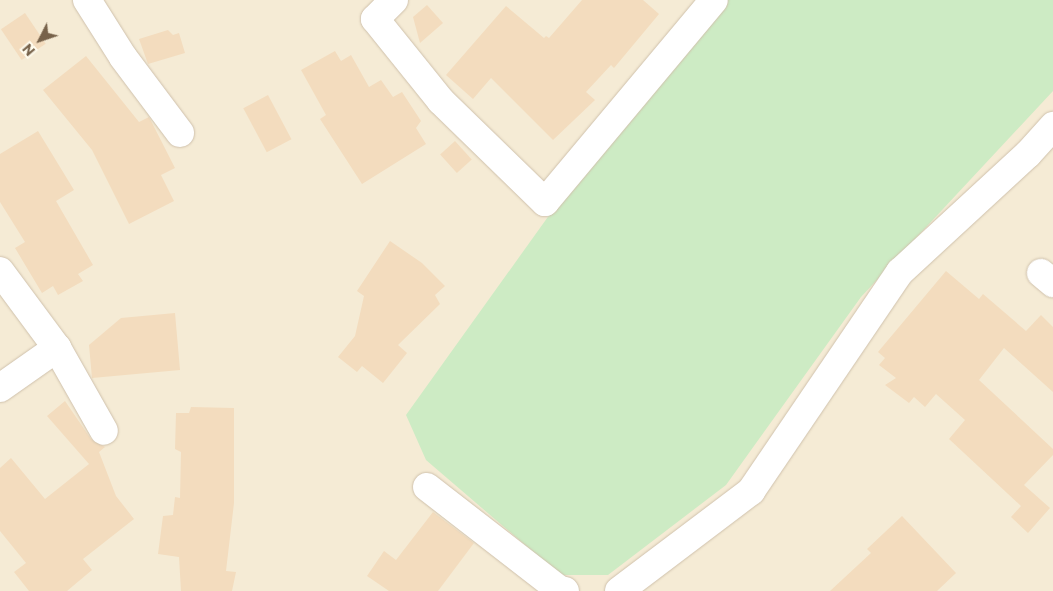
<!DOCTYPE html>
<style>
body{margin:0}
#map{position:relative;width:1053px;height:591px;overflow:hidden;background:#fdf8e7;font-family:Commissioner,sans-serif}
div>[style]{position:absolute}
.residential>*{inset:0;background:#f5ebd5;transform-origin:0 0}
.green>*{inset:0;background:#cdebc4}
.building>*{inset:0;background:#f3dcbe;transform-origin:0 0}
.roads{filter:drop-shadow(0 0 1px #cfc1ac) drop-shadow(0 0 1px #cfc1ac)}
.street>*{height:28px;margin:-14px;padding:0 14px;transform-origin:14px;border-radius:14px;background:#fff}
span{translate:-50% -50%;white-space:nowrap;text-align:center;line-height:1.15;-webkit-text-stroke:4px #fffbed;paint-order:stroke}
.north{position:absolute;left:15px;top:15px;width:50px;height:50px;-webkit-text-stroke:4px #fffbed;paint-order:stroke;rotate:229deg;font-size:14px;font-weight:700;line-height:20px;text-align:center;color:#77624a}
.north::after{content:'';display:block;margin:auto;width:18px;height:22px;background:#77624a;clip-path:polygon(50% 0,100% 100%,50% 72%,0 100%)}
</style>
<div id="map">
<div class="residential">
<i style="left:0;top:0;width:1053px;height:591px"></i>
</div>
<div class="green">
<i style="clip-path:polygon(728px 0,1053px 0,1053px 91px,861px 297px,726px 485px,608px 575px,560px 575px,426px 460px,406px 415px,550px 214px)"></i>
</div>
<div class="building">
<i style="clip-path:polygon(582px 0,643px 0,659px 14px,614px 68px,611px 65px,586px 92px,595px 100px,553px 140px,491px 78px,473px 99px,446px 75px,506px 6px,544px 38px,546px 36px,549px 38px)"></i>
<i style="clip-path:polygon(427px 5px,443px 23px,420px 43px,413px 17px)"></i>
<i style="left:25px;top:13px;width:37px;height:29px;rotate:56deg"></i>
<i style="clip-path:polygon(168px 30px,173px 35px,179px 33px,185px 53px,148px 64px,139px 39px)"></i>
<i style="clip-path:polygon(335px 51px,341px 61px,351px 55px,369px 87px,381px 80px,393px 97px,402px 92px,421px 121px,416px 128px,426px 144px,362px 184px,320px 119px,326px 115px,301px 70px)"></i>
<i style="clip-path:polygon(86px 56px,139px 122px,149px 117px,175px 168px,161px 175px,174px 201px,129px 224px,92px 150px,43px 90px)"></i>
<i style="left:268px;top:95px;width:50px;height:28px;rotate:62deg"></i>
<i style="clip-path:polygon(38px 131px,74px 190px,56px 201px,93px 265px,78px 274px,83px 281px,58px 295px,53px 286px,42px 293px,15px 248px,25px 242px,0 202px,0 154px)"></i>
<i style="left:455px;top:141px;width:25px;height:20px;rotate:48deg"></i>
<i style="clip-path:polygon(390px 241px,422px 263px,445px 286px,435px 295px,440px 304px,398px 345px,407px 353px,383px 383px,362px 366px,357px 372px,338px 357px,355px 336px,364px 296px,357px 291px)"></i>
<i style="clip-path:polygon(946px 271px,979px 299px,983px 294px,1026px 331px,1041px 315px,1053px 327px,1053px 392px,1004px 348px,979px 380px,1053px 449px,1053px 455px,1024px 485px,1050px 508px,1028px 533px,1011px 517px,1021px 506px,949px 439px,965px 420px,936px 394px,925px 407px,914px 397px,909px 403px,885px 385px,896px 378px,879px 365px,885px 358px,878px 352px)"></i>
<i style="clip-path:polygon(175px 313px,180px 370px,92px 378px,89px 345px,121px 318px)"></i>
<i style="clip-path:polygon(65px 401px,91px 439px,105px 447px,99px 452px,116px 496px,134px 519px,83px 559px,92px 570px,67px 591px,29px 591px,14px 572px,26px 563px,0 531px,0 468px,11px 458px,45px 499px,89px 464px,47px 416px)"></i>
<i style="clip-path:polygon(191px 407px,234px 408px,234px 503px,226px 571px,236px 572px,232px 591px,181px 591px,179px 557px,158px 554px,163px 516px,173px 515px,175px 497px,180px 498px,181px 452px,175px 449px,176px 413px,189px 413px)"></i>
<i style="clip-path:polygon(433px 512px,474px 543px,438px 591px,389px 591px,367px 576px,384px 551px,396px 560px)"></i>
<i style="clip-path:polygon(902px 516px,956px 573px,937px 591px,830px 591px,871px 553px,867px 549px)"></i>
</div>
<div class="roads">
<div class="street">
<i style="left:87px;top:0;width:67px;rotate:57.7deg"></i>
<i style="left:123px;top:57px;width:95px;rotate:53.1deg"></i>
<i style="left:394px;top:0;width:27px;rotate:135deg"></i>
<i style="left:375px;top:19px;width:105px;rotate:51.2deg"></i>
<i style="left:441px;top:101px;width:145px;rotate:44.2deg"></i>
<i style="left:545px;top:202px;width:263px;rotate:-50.1deg"></i>
<i style="left:0;top:271px;width:96px;rotate:53.5deg"></i>
<i style="left:57px;top:348px;width:95px;rotate:60.5deg"></i>
<i style="left:1041px;top:273px;width:16px;rotate:40deg"></i>
<i style="left:0;top:388px;width:70px;rotate:-35.1deg"></i>
<i style="left:427px;top:487px;width:168px;rotate:37.8deg"></i>
<i style="left:560px;top:590px;width:5px;rotate:11deg"></i>
<i style="left:619px;top:591px;width:166px;rotate:-37.1deg"></i>
<i style="left:751px;top:491px;width:265px;rotate:-55.8deg"></i>
<i style="left:900px;top:272px;width:174px;rotate:-42.7deg"></i>
<i style="left:1028px;top:154px;width:38px;rotate:-48deg"></i>
</div>
</div>
<div class="north">N</div>
</div>
